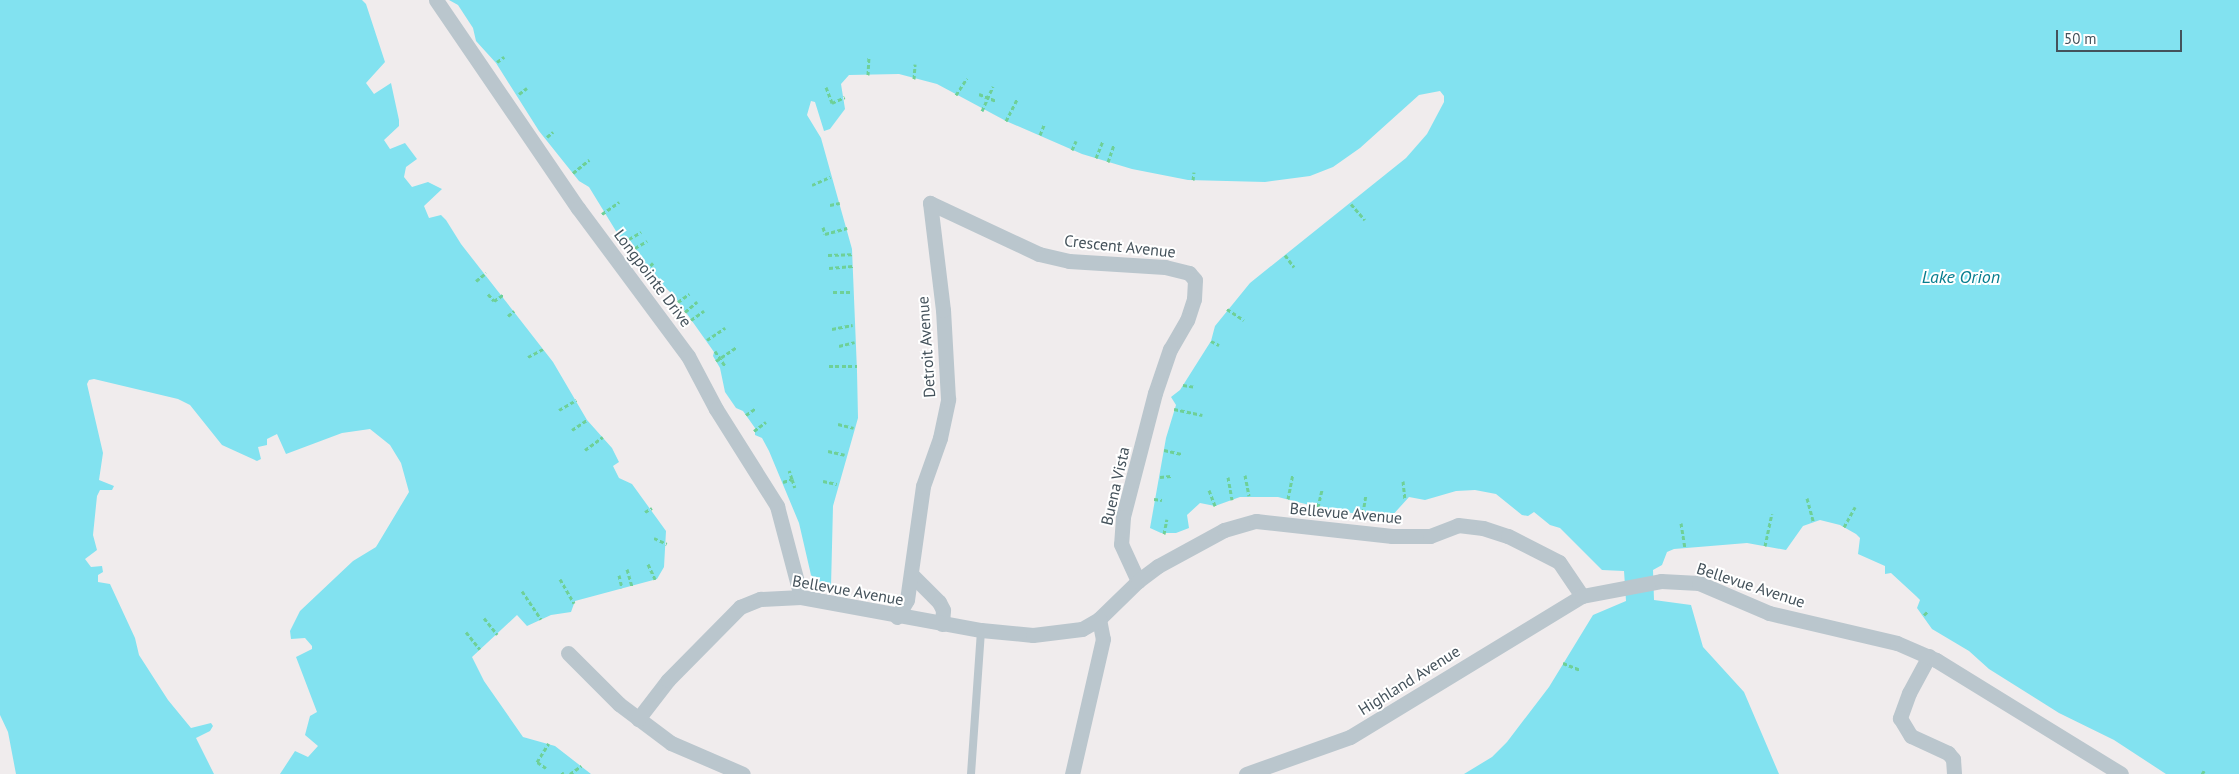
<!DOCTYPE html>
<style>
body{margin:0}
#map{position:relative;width:2239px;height:774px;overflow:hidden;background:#f0eced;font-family:"PT Sans",sans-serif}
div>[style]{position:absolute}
.water>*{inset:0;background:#82e2f0}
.path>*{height:3px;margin-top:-1.5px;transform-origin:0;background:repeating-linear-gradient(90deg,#6ed097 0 4px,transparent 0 6.5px)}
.lane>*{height:8px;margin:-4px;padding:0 4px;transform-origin:4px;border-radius:4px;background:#bac6cd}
.street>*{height:15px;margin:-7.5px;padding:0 7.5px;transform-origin:7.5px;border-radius:7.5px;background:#bac6cd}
span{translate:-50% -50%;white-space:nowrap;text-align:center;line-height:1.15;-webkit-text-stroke:4px #fff;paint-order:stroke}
.street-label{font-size:16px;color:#44525b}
.water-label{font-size:18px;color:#077d8e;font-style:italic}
.scale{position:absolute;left:2056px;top:30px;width:126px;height:22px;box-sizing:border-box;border:2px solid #44525b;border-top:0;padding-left:6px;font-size:15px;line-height:18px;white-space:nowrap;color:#44525b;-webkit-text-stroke:4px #fff;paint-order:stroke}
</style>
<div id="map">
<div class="water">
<i style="clip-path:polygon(0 0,362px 0,366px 4px,385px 62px,366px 83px,374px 94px,391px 83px,399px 120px,399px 126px,384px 140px,390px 149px,405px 143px,417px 159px,406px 167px,404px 177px,412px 187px,428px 182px,442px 189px,424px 206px,429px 218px,441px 215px,446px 220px,461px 244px,553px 362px,587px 420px,612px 448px,619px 462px,613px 466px,619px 478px,632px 484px,666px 531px,664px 567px,657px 579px,575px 601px,571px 612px,551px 615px,527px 626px,517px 615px,472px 657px,484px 681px,523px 737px,555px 746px,591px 774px,280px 774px,295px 751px,308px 757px,318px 746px,305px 735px,310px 716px,317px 712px,296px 657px,312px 649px,312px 646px,305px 638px,291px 639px,290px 631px,300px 611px,353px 561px,376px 547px,409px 492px,401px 463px,390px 445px,370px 429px,342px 433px,286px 454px,277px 434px,267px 439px,267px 445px,258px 447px,261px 459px,257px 461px,222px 445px,190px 405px,178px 399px,94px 379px,89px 380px,87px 384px,103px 453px,99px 480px,114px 486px,112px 490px,100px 490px,97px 496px,93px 535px,97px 550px,85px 559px,91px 567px,102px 566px,103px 572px,98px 575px,98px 582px,110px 584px,135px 638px,139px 655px,168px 700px,191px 728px,211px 723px,213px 726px,210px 731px,196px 738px,214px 774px,16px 774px,8px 732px,0 715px)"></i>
<i style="clip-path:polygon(449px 0,2239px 0,2239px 774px,2166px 774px,2114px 740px,2059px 713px,1989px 669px,1969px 651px,1932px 629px,1917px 608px,1920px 600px,1916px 596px,1891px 573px,1885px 574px,1885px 566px,1858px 554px,1860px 538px,1856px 534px,1840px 525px,1820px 520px,1803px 526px,1786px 550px,1747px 543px,1674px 549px,1667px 552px,1662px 565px,1653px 570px,1654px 600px,1691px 605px,1703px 647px,1744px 692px,1779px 774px,1464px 774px,1492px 757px,1507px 742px,1549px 687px,1593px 615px,1626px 601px,1624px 571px,1602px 570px,1560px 528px,1550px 525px,1534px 512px,1528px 516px,1522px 515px,1496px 494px,1475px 490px,1456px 491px,1425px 500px,1409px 497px,1390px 518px,1329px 510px,1278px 497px,1240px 497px,1215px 506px,1200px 503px,1187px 515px,1189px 528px,1176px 533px,1161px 533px,1150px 528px,1166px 438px,1176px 405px,1171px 397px,1180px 390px,1211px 341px,1215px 326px,1250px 283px,1406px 158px,1427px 134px,1444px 102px,1444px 96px,1440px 91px,1419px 95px,1360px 148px,1333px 167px,1310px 176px,1265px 182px,1188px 180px,1132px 169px,1082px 154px,1006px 121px,937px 84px,899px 74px,849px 75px,841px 84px,845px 109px,830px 129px,824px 131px,815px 102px,811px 101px,807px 115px,821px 138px,852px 249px,857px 371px,858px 418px,833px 506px,831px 587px,823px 589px,811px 575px,799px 523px,769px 451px,762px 438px,755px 435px,755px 428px,743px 411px,736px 408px,725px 392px,720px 368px,713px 356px,714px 352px,675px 297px,638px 260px,637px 251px,629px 240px,624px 241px,619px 236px,589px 187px,579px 181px,539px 131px,496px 63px,476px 41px,473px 28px,458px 5px)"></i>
</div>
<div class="path">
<i style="left:497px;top:62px;width:9px;rotate:-36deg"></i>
<i style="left:868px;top:75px;width:18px;rotate:-87deg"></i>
<i style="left:914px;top:79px;width:15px;rotate:-86deg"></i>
<i style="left:826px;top:87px;width:17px;rotate:69deg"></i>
<i style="left:832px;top:103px;width:14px;rotate:-25deg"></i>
<i style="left:519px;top:94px;width:10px;rotate:-37deg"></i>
<i style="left:979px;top:94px;width:18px;rotate:22deg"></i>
<i style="left:956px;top:95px;width:20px;rotate:-57deg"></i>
<i style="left:982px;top:111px;width:27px;rotate:-66deg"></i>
<i style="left:1006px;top:121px;width:25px;rotate:-63deg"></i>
<i style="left:1040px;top:135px;width:11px;rotate:-68deg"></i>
<i style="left:547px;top:137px;width:8px;rotate:-40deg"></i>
<i style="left:1072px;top:150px;width:10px;rotate:-66deg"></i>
<i style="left:1096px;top:158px;width:18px;rotate:-68deg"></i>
<i style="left:1108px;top:162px;width:18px;rotate:-71deg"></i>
<i style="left:573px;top:173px;width:21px;rotate:-39deg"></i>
<i style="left:1193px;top:180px;width:8px;rotate:-83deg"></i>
<i style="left:812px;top:185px;width:20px;rotate:-24deg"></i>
<i style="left:1351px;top:204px;width:21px;rotate:49deg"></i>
<i style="left:830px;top:205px;width:10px;rotate:-11deg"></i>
<i style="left:602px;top:214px;width:21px;rotate:-35deg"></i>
<i style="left:823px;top:227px;width:7px;rotate:74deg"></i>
<i style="left:825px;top:234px;width:23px;rotate:-15deg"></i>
<i style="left:629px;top:239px;width:14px;rotate:-30deg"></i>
<i style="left:635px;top:248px;width:14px;rotate:-30deg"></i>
<i style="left:828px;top:255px;width:24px;rotate:-2deg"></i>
<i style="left:1285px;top:255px;width:15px;rotate:53deg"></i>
<i style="left:829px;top:268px;width:24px;rotate:-5deg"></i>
<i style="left:646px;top:270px;width:10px;rotate:-45deg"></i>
<i style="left:476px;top:281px;width:13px;rotate:-39deg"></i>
<i style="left:833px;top:292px;width:20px"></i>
<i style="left:488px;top:294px;width:9px;rotate:49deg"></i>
<i style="left:494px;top:301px;width:11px;rotate:-34deg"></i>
<i style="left:678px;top:302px;width:14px;rotate:-36deg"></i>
<i style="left:1227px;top:309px;width:20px;rotate:33deg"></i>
<i style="left:685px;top:312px;width:16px;rotate:-40deg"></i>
<i style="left:508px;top:316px;width:8px;rotate:-40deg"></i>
<i style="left:691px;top:320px;width:16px;rotate:-35deg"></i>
<i style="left:832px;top:329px;width:21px;rotate:-11deg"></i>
<i style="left:707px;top:340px;width:22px;rotate:-34deg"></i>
<i style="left:1211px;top:341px;width:9px;rotate:27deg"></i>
<i style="left:839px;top:346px;width:16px;rotate:-14deg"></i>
<i style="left:715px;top:351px;width:18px;rotate:56deg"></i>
<i style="left:528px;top:357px;width:17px;rotate:-28deg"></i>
<i style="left:716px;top:361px;width:25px;rotate:-34deg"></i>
<i style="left:829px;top:366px;width:28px"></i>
<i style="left:1183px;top:385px;width:12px;rotate:9deg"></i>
<i style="left:1174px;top:409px;width:29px;rotate:12deg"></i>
<i style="left:559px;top:410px;width:20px;rotate:-30deg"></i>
<i style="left:746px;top:415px;width:12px;rotate:-35deg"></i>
<i style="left:838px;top:424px;width:16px;rotate:14deg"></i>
<i style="left:572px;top:430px;width:18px;rotate:-34deg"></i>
<i style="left:754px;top:431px;width:15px;rotate:-37deg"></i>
<i style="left:585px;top:450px;width:22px;rotate:-36deg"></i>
<i style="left:1164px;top:450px;width:18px;rotate:13deg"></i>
<i style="left:828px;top:451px;width:17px;rotate:13deg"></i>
<i style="left:1245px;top:475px;width:21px;rotate:79deg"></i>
<i style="left:1160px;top:477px;width:11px;rotate:-5deg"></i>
<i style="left:1228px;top:477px;width:23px;rotate:80deg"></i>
<i style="left:792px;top:479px;width:9px;rotate:72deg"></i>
<i style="left:823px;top:481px;width:14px;rotate:12deg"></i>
<i style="left:1403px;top:481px;width:18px;rotate:84deg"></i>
<i style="left:783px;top:482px;width:9px;rotate:-18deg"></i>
<i style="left:792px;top:479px;width:9px;rotate:-108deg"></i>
<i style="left:1209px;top:490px;width:17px;rotate:69deg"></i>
<i style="left:1807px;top:498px;width:24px;rotate:75deg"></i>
<i style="left:1154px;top:499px;width:8px;rotate:7deg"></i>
<i style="left:1288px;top:499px;width:25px;rotate:-79deg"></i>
<i style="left:1318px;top:507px;width:18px;rotate:-77deg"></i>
<i style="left:645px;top:512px;width:8px;rotate:-30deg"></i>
<i style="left:1363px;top:513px;width:18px;rotate:-81deg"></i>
<i style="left:1681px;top:523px;width:25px;rotate:81deg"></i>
<i style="left:1844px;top:527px;width:23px;rotate:-61deg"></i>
<i style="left:1164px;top:534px;width:15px;rotate:-79deg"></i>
<i style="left:654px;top:538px;width:14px;rotate:25deg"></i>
<i style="left:1765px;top:546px;width:33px;rotate:-78deg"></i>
<i style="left:648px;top:564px;width:17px;rotate:65deg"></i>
<i style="left:627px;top:569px;width:18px;rotate:74deg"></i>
<i style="left:619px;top:575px;width:13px;rotate:77deg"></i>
<i style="left:560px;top:579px;width:28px;rotate:60deg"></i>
<i style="left:522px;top:591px;width:34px;rotate:56deg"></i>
<i style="left:1924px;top:615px;width:6px;rotate:-45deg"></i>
<i style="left:484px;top:618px;width:21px;rotate:51deg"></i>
<i style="left:466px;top:632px;width:22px;rotate:51deg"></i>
<i style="left:1563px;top:663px;width:18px;rotate:22deg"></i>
<i style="left:546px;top:768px;width:11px;rotate:-146deg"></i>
<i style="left:537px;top:762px;width:22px;rotate:-58deg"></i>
<i style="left:562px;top:772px;width:2px;rotate:63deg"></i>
<i style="left:570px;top:774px;width:14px;rotate:-36deg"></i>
<i style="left:2202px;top:774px;width:4px;rotate:-56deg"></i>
</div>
<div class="lane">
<i style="left:971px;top:774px;width:144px;rotate:-86deg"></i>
</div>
<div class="street">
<i style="left:436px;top:0;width:252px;rotate:55.7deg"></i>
<i style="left:578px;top:208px;width:184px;rotate:53.4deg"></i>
<i style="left:688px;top:356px;width:60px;rotate:62.2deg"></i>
<i style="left:716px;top:409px;width:115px;rotate:57.8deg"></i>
<i style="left:777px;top:506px;width:94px;rotate:75.2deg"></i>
<i style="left:930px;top:203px;width:120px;rotate:25.1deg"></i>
<i style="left:1039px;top:254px;width:31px;rotate:13deg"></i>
<i style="left:1069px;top:261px;width:96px;rotate:3.6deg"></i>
<i style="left:1165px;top:267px;width:25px;rotate:14deg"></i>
<i style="left:1189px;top:273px;width:9px;rotate:49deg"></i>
<i style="left:1195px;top:280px;width:19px;rotate:93deg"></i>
<i style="left:1194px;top:299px;width:22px;rotate:108deg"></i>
<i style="left:1187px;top:320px;width:34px;rotate:120deg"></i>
<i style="left:1170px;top:349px;width:46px;rotate:108.8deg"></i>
<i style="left:1155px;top:393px;width:128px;rotate:104.5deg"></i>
<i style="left:1123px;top:517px;width:27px;rotate:94deg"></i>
<i style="left:1121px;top:544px;width:41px;rotate:65.3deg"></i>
<i style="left:1138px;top:581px;width:54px;rotate:135.7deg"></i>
<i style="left:1099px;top:619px;width:20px;rotate:79deg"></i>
<i style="left:1103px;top:639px;width:139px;rotate:102.9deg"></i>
<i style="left:912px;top:575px;width:38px;rotate:45deg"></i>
<i style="left:939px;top:602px;width:9px;rotate:63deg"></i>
<i style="left:943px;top:610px;width:14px;rotate:94deg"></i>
<i style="left:1138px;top:581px;width:25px;rotate:-37deg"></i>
<i style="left:1158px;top:566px;width:75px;rotate:-28.6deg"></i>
<i style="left:1224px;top:530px;width:33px;rotate:-16deg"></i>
<i style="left:1256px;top:521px;width:137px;rotate:6.3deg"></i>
<i style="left:1392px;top:536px;width:38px"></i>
<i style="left:1430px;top:536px;width:30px;rotate:-21deg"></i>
<i style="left:1458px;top:525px;width:25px;rotate:7deg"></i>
<i style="left:1483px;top:528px;width:26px;rotate:18deg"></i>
<i style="left:1508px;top:536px;width:57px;rotate:27deg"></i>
<i style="left:1559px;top:562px;width:41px;rotate:55.9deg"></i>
<i style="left:897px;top:617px;width:20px;rotate:-60deg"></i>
<i style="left:907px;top:600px;width:115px;rotate:-82deg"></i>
<i style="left:923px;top:486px;width:51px;rotate:-70.5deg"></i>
<i style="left:940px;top:438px;width:40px;rotate:-78deg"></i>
<i style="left:948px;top:399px;width:89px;rotate:-93.2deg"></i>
<i style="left:943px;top:310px;width:108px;rotate:-96.9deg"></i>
<i style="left:568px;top:653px;width:72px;rotate:45deg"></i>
<i style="left:619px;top:704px;width:65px;rotate:36.9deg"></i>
<i style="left:671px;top:743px;width:78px;rotate:23.3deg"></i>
<i style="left:1929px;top:656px;width:42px;rotate:118.4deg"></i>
<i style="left:1909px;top:693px;width:27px;rotate:110deg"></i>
<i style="left:1900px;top:718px;width:21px;rotate:59deg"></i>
<i style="left:1911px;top:736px;width:41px;rotate:24.7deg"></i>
<i style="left:1948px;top:753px;width:8px;rotate:50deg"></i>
<i style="left:1953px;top:759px;width:15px;rotate:86deg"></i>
<i style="left:638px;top:719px;width:49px;rotate:-52.4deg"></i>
<i style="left:668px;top:680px;width:103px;rotate:-45.4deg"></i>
<i style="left:740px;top:607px;width:22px;rotate:-22deg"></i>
<i style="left:760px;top:599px;width:41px;rotate:-2.8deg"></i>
<i style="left:801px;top:597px;width:183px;rotate:10.4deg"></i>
<i style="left:981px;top:630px;width:52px;rotate:5.5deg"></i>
<i style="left:1033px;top:635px;width:49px;rotate:-7deg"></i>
<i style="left:1082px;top:629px;width:20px;rotate:-30deg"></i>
<i style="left:1246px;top:774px;width:110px;rotate:-19.6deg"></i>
<i style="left:1350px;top:737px;width:271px;rotate:-31.3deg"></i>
<i style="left:1582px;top:596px;width:80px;rotate:-10.8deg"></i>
<i style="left:1661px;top:581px;width:38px;rotate:3deg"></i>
<i style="left:1699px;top:583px;width:76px;rotate:23.2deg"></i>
<i style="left:1769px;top:613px;width:131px;rotate:13.2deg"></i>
<i style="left:1897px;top:643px;width:43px;rotate:23.6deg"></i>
<i style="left:1936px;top:660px;width:217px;rotate:31.6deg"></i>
</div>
<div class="street-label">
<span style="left:1120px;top:246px;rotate:6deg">Crescent Avenue</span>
<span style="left:653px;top:278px;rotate:53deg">Longpointe Drive</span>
<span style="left:926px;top:347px;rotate:-94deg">Detroit Avenue</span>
<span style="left:1115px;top:486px;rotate:-77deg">Buena Vista</span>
<span style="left:1346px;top:513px;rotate:5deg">Bellevue Avenue</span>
<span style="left:1751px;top:585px;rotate:18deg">Bellevue Avenue</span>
<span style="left:848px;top:590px;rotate:10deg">Bellevue Avenue</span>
<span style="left:1409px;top:680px;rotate:-32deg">Highland Avenue</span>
</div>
<div class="water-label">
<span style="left:1961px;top:277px">Lake Orion</span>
</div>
<div class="scale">50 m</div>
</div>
